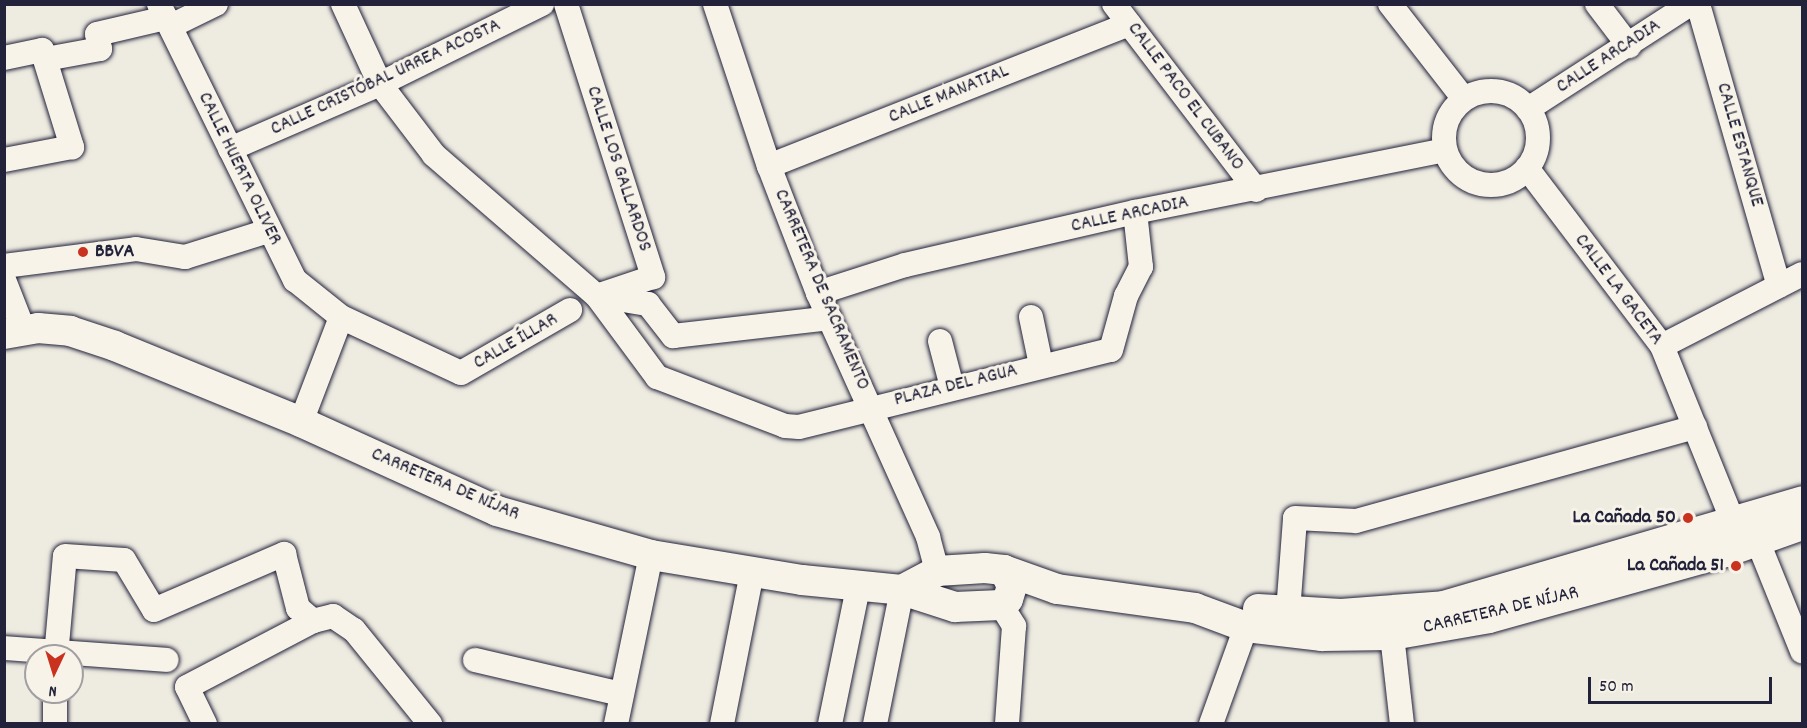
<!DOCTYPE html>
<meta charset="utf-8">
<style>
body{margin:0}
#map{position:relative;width:1807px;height:728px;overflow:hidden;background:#eeebe1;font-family:Dekko,sans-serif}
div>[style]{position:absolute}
.roads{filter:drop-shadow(0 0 2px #22223b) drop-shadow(0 0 2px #22223b)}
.minor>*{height:24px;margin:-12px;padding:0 12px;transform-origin:12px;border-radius:12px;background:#f7f3e8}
.minor>.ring{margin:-12px;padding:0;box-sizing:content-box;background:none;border:24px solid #f7f3e8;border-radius:50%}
.major>*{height:30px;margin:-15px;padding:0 15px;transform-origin:15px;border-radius:15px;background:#f7f3e8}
.dots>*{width:16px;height:16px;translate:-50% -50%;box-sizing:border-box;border:3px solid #f7f3e8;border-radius:50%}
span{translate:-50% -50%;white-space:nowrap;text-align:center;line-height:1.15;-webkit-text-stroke:6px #f7f3e8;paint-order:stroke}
.street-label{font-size:20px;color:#22223b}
.poi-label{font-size:20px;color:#22223b;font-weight:700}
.left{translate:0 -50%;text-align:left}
.right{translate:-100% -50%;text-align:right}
.frame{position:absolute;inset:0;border:6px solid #22223b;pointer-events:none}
.north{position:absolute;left:24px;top:644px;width:60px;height:60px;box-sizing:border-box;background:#f7f3e8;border:2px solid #a29fa3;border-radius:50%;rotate:184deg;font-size:16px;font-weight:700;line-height:24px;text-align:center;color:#22223b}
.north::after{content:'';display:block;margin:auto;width:21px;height:27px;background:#c8321e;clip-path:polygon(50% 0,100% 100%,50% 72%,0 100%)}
.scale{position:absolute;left:1588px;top:677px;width:184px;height:27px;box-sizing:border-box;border:3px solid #22223b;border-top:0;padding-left:8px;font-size:18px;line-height:21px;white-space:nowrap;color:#22223b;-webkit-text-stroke:4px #f7f3e8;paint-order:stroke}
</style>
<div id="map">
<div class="roads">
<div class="minor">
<i style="left:159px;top:4px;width:308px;rotate:63.8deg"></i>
<i style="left:295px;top:280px;width:59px;rotate:38.8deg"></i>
<i style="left:341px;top:317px;width:132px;rotate:25deg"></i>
<i style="left:461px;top:373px;width:126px;rotate:-30deg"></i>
<i style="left:343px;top:4px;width:88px;rotate:65.2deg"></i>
<i style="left:380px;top:84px;width:89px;rotate:52.7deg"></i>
<i style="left:434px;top:155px;width:216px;rotate:40.9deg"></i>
<i style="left:597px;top:296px;width:101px;rotate:53.5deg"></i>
<i style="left:657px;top:377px;width:137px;rotate:20.9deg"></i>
<i style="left:785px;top:426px;width:14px;rotate:4deg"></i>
<i style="left:799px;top:427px;width:321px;rotate:-13.9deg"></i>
<i style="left:1111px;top:350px;width:56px;rotate:-74.5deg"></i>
<i style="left:1126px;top:296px;width:33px;rotate:-63deg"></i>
<i style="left:1141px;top:267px;width:55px;rotate:-96.2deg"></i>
<i style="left:566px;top:4px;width:287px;rotate:72.3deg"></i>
<i style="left:653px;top:277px;width:59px;rotate:161.3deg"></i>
<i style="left:715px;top:4px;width:171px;rotate:71.6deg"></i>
<i style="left:769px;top:166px;width:136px;rotate:68.9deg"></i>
<i style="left:818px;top:293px;width:268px;rotate:65.7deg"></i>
<i style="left:928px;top:537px;width:35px;rotate:75deg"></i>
<i style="left:1114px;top:4px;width:234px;rotate:52.6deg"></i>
<i style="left:1390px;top:4px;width:120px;rotate:52.1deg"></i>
<i style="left:1597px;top:4px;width:53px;rotate:52.7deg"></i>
<i style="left:1698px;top:4px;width:293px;rotate:74deg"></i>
<i style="left:171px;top:26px;width:50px;rotate:-26.1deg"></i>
<i style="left:4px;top:58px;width:39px;rotate:-12deg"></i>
<i style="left:42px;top:50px;width:102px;rotate:72.8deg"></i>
<i style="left:72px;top:147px;width:69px;rotate:169.2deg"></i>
<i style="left:46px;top:59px;width:55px;rotate:-10.5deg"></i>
<i style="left:100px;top:49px;width:15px;rotate:-101deg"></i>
<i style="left:97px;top:34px;width:71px;rotate:-13.1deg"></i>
<i class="ring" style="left:1444px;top:91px;width:70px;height:70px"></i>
<i style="left:1528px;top:109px;width:193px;rotate:-32.9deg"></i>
<i style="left:230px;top:149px;width:163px;rotate:-23.4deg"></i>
<i style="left:380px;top:84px;width:181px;rotate:-26.3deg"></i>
<i style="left:769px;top:166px;width:387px;rotate:-21.5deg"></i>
<i style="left:1527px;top:168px;width:223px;rotate:52.8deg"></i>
<i style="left:1662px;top:346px;width:190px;rotate:68deg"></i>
<i style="left:4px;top:266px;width:133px;rotate:-7.3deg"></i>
<i style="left:136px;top:249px;width:50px;rotate:9.3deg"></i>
<i style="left:185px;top:257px;width:87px;rotate:-17.4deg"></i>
<i style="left:4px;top:280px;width:55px;rotate:68.6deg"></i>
<i style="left:818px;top:293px;width:91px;rotate:-17.8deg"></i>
<i style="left:905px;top:265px;width:236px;rotate:-13deg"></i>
<i style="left:1135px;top:212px;width:316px;rotate:-11.3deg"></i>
<i style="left:599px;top:296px;width:50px;rotate:9.3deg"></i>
<i style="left:648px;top:304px;width:41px;rotate:52deg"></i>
<i style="left:673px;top:336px;width:158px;rotate:-6.5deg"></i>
<i style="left:1031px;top:317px;width:49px;rotate:78.2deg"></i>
<i style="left:940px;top:341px;width:48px;rotate:75.4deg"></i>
<i style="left:1662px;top:346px;width:157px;rotate:-27.2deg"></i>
<i style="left:301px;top:422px;width:112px;rotate:-69.1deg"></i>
<i style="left:1758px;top:542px;width:118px;rotate:68deg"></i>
<i style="left:1001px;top:605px;width:25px;rotate:58deg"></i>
<i style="left:1014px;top:626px;width:98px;rotate:94.1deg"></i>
<i style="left:1288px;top:612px;width:94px;rotate:-85.7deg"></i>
<i style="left:1295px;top:518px;width:61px;rotate:2.8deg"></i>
<i style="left:1356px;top:521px;width:352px;rotate:-15.5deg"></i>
<i style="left:1392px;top:635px;width:90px;rotate:83.6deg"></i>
<i style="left:4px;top:648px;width:163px;rotate:4.2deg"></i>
<i style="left:56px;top:656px;width:100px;rotate:-84.9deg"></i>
<i style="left:65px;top:556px;width:59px;rotate:3.9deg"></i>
<i style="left:124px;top:560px;width:58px;rotate:59deg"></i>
<i style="left:154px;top:610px;width:142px;rotate:-23.3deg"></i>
<i style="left:284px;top:554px;width:56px;rotate:75.5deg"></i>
<i style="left:298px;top:608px;width:20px;rotate:41deg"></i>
<i style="left:475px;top:660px;width:150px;rotate:13.1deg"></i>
<i style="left:55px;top:724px;width:32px;rotate:-90deg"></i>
<i style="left:205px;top:724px;width:41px;rotate:-115.9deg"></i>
<i style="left:187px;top:687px;width:142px;rotate:-27.6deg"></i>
<i style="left:313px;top:621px;width:21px;rotate:-14deg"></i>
<i style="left:333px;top:616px;width:25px;rotate:34deg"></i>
<i style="left:354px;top:630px;width:121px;rotate:51deg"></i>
<i style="left:616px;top:724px;width:173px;rotate:-78.3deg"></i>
<i style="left:722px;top:724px;width:154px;rotate:-78.8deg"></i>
<i style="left:830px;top:724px;width:140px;rotate:-78.4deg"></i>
<i style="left:875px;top:724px;width:137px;rotate:-78.6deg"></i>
<i style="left:1211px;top:724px;width:103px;rotate:-70.2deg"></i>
</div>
<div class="major">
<i style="left:4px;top:334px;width:35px;rotate:-10deg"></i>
<i style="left:38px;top:328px;width:32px;rotate:5deg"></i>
<i style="left:70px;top:331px;width:47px;rotate:18.4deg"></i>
<i style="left:115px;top:346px;width:201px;rotate:22.2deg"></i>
<i style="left:301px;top:422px;width:215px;rotate:24.4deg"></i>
<i style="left:497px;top:511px;width:160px;rotate:15.9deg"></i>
<i style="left:651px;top:555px;width:153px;rotate:9.4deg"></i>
<i style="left:802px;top:580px;width:100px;rotate:5.7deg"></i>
<i style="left:902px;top:590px;width:56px;rotate:17.8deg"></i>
<i style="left:955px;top:607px;width:46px;rotate:-2.5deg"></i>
<i style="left:1001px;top:605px;width:9px;rotate:-41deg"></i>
<i style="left:1008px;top:599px;width:14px;rotate:-73deg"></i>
<i style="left:1012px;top:586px;width:18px;rotate:-117deg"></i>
<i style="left:902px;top:590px;width:40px;rotate:-28deg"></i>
<i style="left:937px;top:571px;width:48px;rotate:-3.6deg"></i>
<i style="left:985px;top:568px;width:19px;rotate:6deg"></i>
<i style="left:1004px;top:570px;width:56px;rotate:19.7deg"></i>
<i style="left:1057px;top:589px;width:139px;rotate:7.8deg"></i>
<i style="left:1195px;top:608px;width:54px;rotate:20.4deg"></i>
<i style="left:1246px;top:627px;width:77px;rotate:6.8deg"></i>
<i style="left:1322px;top:636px;width:70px;rotate:-0.8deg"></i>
<i style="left:1392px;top:635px;width:98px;rotate:-9.9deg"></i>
<i style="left:1489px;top:618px;width:252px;rotate:-15.6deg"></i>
<i style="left:1732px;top:550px;width:74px;rotate:-19.7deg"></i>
<i style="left:1258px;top:609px;width:83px;rotate:3.4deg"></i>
<i style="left:1341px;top:614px;width:103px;rotate:-4.4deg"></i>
<i style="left:1444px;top:606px;width:373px;rotate:-16.3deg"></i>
</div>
</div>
<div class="dots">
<i style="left:83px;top:252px;background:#c8321e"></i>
<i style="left:1688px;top:518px;background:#c8321e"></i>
<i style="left:1736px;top:566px;background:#c8321e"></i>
</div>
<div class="street-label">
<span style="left:1609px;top:57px;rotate:-33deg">CALLE ARCADIA</span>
<span style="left:386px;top:78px;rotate:-25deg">CALLE CRISTÓBAL URREA ACOSTA</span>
<span style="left:949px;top:95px;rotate:-22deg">CALLE MANATIAL</span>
<span style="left:1185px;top:97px;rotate:53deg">CALLE PACO EL CUBANO</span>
<span style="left:1739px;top:145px;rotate:74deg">CALLE ESTANQUE</span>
<span style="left:239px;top:169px;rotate:64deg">CALLE HUERTA OLIVER</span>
<span style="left:618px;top:169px;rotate:72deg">CALLE LOS GALLARDOS</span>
<span style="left:1130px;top:215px;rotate:-12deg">CALLE ARCADIA</span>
<span style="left:821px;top:290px;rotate:67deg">CARRETERA DE SACRAMENTO</span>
<span style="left:1618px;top:290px;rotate:53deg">CALLE LA GACETA</span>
<span style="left:516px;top:342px;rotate:-30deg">CALLE ÍLLAR</span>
<span style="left:956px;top:386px;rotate:-14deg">PLAZA DEL AGUA</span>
<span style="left:445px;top:485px;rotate:23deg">CARRETERA DE NÍJAR</span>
<span style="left:1501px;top:611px;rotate:-13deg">CARRETERA DE NÍJAR</span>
</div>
<div class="poi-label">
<span class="left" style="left:95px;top:252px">BBVA</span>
<span class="right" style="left:1676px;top:518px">La Cañada 50</span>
<span class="right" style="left:1724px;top:566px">La Cañada 51</span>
</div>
<div class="frame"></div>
<div class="north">N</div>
<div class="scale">50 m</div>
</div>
